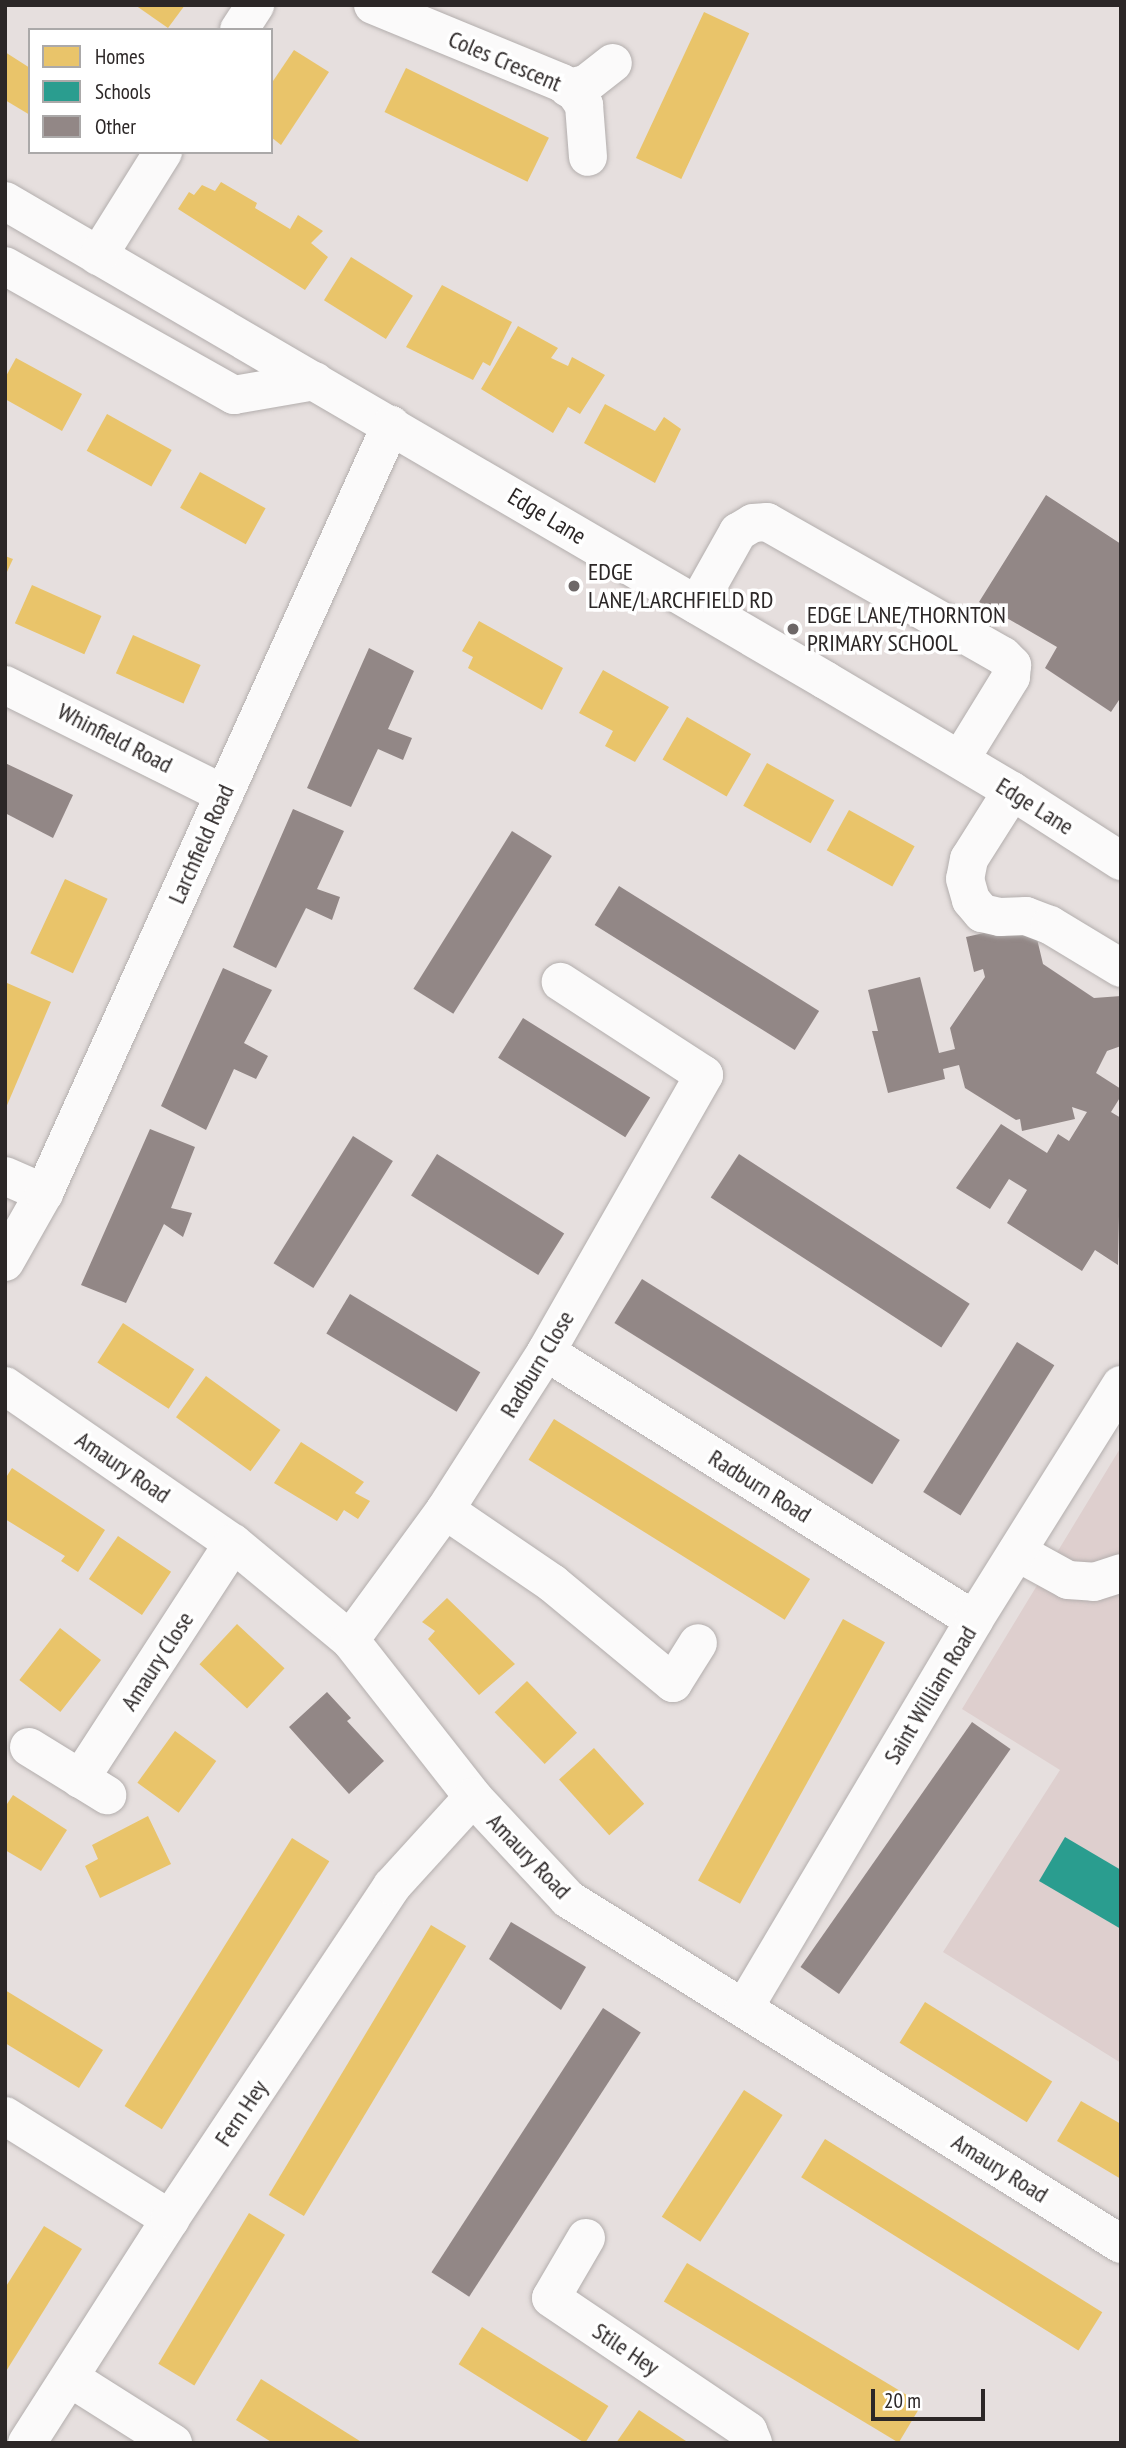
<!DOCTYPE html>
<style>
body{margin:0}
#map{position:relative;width:1126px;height:2448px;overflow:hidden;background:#e6dfde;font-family:"PT Sans Narrow",sans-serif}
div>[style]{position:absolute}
.built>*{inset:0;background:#decfce}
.homes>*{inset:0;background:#e9c46a;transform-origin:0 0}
.schools>*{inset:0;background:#2a9d8f}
.building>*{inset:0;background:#928786;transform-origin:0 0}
.roads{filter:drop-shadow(0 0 2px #b3aead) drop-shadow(0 0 2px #b3aead)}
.minor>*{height:38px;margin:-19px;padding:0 19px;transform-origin:19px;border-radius:19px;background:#fbfafa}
.dots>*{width:19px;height:19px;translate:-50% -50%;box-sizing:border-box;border:4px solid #fff;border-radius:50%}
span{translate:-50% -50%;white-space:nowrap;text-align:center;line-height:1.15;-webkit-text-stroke:7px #fff;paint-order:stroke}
.street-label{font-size:24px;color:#2c2727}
.poi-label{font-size:24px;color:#2c2727}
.left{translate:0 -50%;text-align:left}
.frame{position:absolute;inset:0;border:7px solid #2c2727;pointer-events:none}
.legend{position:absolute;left:28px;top:28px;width:245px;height:126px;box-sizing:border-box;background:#fff;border:2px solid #aba9a9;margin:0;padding:9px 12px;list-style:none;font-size:21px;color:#2c2727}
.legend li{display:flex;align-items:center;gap:14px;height:35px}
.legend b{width:35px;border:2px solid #aba9a9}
.scale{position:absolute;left:871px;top:2389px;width:114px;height:32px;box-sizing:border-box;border:4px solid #2c2727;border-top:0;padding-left:9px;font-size:21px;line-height:24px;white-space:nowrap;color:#2c2727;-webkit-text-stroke:5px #fff;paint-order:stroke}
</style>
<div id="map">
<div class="built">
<i style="clip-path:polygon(1121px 1447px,1121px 2063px,943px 1952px,1060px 1770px,962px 1709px)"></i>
</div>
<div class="homes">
<i style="clip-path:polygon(135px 5px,185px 5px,168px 28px)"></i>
<i style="left:704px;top:12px;width:50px;height:161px;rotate:25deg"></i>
<i style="clip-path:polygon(294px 50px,329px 72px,281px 145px,271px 137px,271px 84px)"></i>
<i style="clip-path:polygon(5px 52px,30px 68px,30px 115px,5px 100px)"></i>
<i style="left:406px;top:68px;width:159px;height:49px;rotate:26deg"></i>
<i style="clip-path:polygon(221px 182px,257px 203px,255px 208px,290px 229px,298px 215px,323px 231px,311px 243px,328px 257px,305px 290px,178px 209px,189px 192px,194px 195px,202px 185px,215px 191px)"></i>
<i style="left:351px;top:257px;width:73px;height:51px;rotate:32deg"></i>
<i style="clip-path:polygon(442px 285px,512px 322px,490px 366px,483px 362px,473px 380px,406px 347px)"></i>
<i style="clip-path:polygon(518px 326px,558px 348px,551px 358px,568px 366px,572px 357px,605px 375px,580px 414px,568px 407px,553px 433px,481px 389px)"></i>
<i style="clip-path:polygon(16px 358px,82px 394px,62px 431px,5px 399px,5px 378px)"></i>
<i style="clip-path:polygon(605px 404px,655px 431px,664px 417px,681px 429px,655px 483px,584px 443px)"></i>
<i style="left:107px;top:414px;width:74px;height:42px;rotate:29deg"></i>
<i style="left:200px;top:472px;width:75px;height:41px;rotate:29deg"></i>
<i style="clip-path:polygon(5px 556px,13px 559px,5px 576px)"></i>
<i style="left:32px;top:585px;width:76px;height:42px;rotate:24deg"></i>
<i style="clip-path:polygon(479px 621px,563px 668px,542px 710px,468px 668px,473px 657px,462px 651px)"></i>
<i style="left:133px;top:635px;width:74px;height:42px;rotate:24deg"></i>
<i style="clip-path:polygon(603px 670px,669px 707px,635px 762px,605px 746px,613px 731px,579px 713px)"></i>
<i style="left:687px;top:717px;width:74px;height:49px;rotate:30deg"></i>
<i style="left:767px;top:763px;width:77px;height:49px;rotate:29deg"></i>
<i style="left:849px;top:810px;width:75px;height:46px;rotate:29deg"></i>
<i style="left:65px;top:879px;width:47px;height:82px;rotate:25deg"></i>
<i style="clip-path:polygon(7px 983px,51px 1002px,5px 1110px,5px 989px)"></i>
<i style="left:123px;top:1323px;width:85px;height:47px;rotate:33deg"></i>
<i style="left:206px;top:1376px;width:92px;height:51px;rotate:36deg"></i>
<i style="left:554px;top:1419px;width:302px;height:48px;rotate:32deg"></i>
<i style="clip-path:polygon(301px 1442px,364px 1482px,355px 1493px,370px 1501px,358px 1519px,344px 1510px,337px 1521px,274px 1483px)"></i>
<i style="clip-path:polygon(12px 1468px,105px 1530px,78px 1572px,61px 1561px,65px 1556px,5px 1519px,5px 1479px)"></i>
<i style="left:118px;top:1536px;width:64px;height:52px;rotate:34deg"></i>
<i style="clip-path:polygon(447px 1598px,515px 1664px,479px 1695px,428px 1639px,435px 1631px,422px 1622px)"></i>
<i style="left:843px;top:1619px;width:48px;height:299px;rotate:29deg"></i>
<i style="left:237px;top:1624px;width:65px;height:55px;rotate:43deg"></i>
<i style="left:60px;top:1628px;width:52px;height:66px;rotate:38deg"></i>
<i style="left:527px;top:1681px;width:72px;height:45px;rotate:46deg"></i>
<i style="left:175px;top:1731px;width:51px;height:64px;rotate:36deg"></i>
<i style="left:594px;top:1748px;width:75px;height:47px;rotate:48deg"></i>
<i style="clip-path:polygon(13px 1795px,67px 1830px,41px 1871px,5px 1850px,5px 1807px)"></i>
<i style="clip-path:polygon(148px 1816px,171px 1864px,100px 1898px,85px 1866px,98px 1859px,92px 1845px)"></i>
<i style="left:292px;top:1838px;width:44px;height:316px;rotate:32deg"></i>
<i style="left:431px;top:1925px;width:41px;height:315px;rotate:31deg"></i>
<i style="clip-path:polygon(5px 1990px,103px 2050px,79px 2088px,5px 2043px)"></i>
<i style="left:925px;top:2002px;width:150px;height:48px;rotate:32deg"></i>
<i style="left:744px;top:2090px;width:46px;height:151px;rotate:33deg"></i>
<i style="clip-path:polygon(1081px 2101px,1121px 2124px,1121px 2179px,1057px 2141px)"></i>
<i style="left:825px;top:2139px;width:327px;height:45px;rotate:32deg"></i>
<i style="left:249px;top:2213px;width:42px;height:176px;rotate:31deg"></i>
<i style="clip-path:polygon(44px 2226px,82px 2249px,5px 2373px,5px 2288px)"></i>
<i style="left:687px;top:2263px;width:274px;height:45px;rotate:31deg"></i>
<i style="left:482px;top:2327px;width:149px;height:44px;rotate:32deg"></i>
<i style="clip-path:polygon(261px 2379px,363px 2443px,273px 2443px,236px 2420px)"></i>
<i style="clip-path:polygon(639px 2410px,689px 2443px,616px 2443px)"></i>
</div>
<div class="schools">
<i style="clip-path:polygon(1065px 1837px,1121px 1870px,1121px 1929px,1039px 1881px)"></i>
</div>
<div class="building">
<i style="clip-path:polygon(1046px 495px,1121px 544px,1121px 697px,1111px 712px,1045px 668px,1057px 647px,979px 602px)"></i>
<i style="clip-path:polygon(369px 648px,414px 671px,388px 729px,412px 738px,403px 760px,378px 749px,351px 807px,307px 788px)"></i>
<i style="clip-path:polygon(5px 763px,73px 795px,53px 838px,5px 813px)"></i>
<i style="clip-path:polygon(293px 809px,344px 831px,317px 889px,340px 897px,332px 920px,306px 908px,276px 968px,233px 947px)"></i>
<i style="left:512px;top:831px;width:47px;height:186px;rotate:32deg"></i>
<i style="left:619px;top:886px;width:236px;height:46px;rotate:32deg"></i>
<i style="clip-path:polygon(1033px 922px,1043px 964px,1094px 998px,1121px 996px,1121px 1046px,1107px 1051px,1096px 1073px,1121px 1089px,1121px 1096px,1111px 1112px,1121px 1118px,1118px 1265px,1095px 1250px,1082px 1271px,1007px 1223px,1027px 1190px,1009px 1179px,990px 1209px,956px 1188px,1001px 1124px,1047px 1153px,1058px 1134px,1069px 1141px,1087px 1112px,1072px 1107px,1075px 1119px,1022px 1131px,1020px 1119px,1016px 1120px,965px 1088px,959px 1065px,943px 1069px,945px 1079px,888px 1093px,872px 1031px,878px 1031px,868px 990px,920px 977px,939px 1053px,955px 1049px,950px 1028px,985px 977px,983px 969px,974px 972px,966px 937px)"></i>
<i style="clip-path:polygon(223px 968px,272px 990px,244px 1043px,268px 1056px,256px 1079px,234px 1069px,206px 1130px,161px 1106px)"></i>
<i style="left:523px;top:1018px;width:150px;height:47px;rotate:32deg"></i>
<i style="clip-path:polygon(150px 1129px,195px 1147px,171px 1208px,192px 1213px,183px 1237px,164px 1224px,126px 1303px,81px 1285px)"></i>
<i style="left:353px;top:1136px;width:47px;height:150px;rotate:32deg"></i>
<i style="left:437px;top:1154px;width:150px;height:49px;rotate:32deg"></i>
<i style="left:739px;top:1154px;width:275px;height:52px;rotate:33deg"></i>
<i style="left:642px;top:1279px;width:304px;height:52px;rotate:32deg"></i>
<i style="left:350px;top:1294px;width:152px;height:46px;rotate:31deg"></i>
<i style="left:1017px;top:1342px;width:44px;height:177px;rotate:32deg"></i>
<i style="clip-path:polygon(327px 1692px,351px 1718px,347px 1721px,384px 1761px,349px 1794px,289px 1727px)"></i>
<i style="left:972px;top:1722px;width:47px;height:299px;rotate:35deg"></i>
<i style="clip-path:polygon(511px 1922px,586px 1967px,561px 2010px,489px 1959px)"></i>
<i style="left:603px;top:2008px;width:45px;height:315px;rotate:33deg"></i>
</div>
<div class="roads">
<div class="minor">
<i style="left:373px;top:5px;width:204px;rotate:22.4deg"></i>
<i style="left:562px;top:83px;width:16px;rotate:35deg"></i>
<i style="left:575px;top:92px;width:16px;rotate:55deg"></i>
<i style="left:584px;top:105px;width:52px;rotate:85.6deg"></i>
<i style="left:239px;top:30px;width:30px;rotate:-57deg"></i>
<i style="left:568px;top:88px;width:18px;rotate:-13deg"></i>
<i style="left:586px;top:84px;width:34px;rotate:-38deg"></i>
<i style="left:5px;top:201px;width:950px;rotate:30.29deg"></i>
<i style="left:825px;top:680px;width:217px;rotate:30.7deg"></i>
<i style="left:1012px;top:791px;width:130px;rotate:32.7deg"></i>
<i style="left:98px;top:256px;width:123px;rotate:-58deg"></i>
<i style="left:5px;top:266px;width:263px;rotate:29.4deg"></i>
<i style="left:234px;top:395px;width:82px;rotate:-9.8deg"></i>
<i style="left:697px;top:605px;width:84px;rotate:-60.7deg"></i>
<i style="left:738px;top:532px;width:17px;rotate:-31deg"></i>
<i style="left:753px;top:523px;width:14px;rotate:-4deg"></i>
<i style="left:767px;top:522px;width:271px;rotate:29.6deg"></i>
<i style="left:1003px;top:656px;width:13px;rotate:45deg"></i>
<i style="left:1012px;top:665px;width:12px;rotate:95deg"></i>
<i style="left:1011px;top:677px;width:97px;rotate:121.6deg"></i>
<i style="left:5px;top:685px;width:245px;rotate:26.5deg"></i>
<i style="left:1012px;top:791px;width:80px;rotate:122.3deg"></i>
<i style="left:969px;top:859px;width:20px;rotate:101deg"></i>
<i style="left:965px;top:879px;width:22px;rotate:74deg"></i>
<i style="left:971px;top:900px;width:17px;rotate:50deg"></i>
<i style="left:982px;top:913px;width:18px;rotate:13deg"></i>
<i style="left:1000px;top:917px;width:26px;rotate:-2deg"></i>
<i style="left:1026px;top:916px;width:26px;rotate:21deg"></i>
<i style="left:1050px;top:925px;width:83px;rotate:31.2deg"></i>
<i style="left:5px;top:1176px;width:43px;rotate:23.6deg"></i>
<i style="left:5px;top:1262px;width:79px;rotate:-60.5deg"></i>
<i style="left:44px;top:1193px;width:843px;rotate:-65.69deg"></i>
<i style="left:546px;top:1352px;width:505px;rotate:32.05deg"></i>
<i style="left:5px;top:1386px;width:277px;rotate:34.6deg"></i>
<i style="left:233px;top:1543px;width:152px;rotate:39.7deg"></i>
<i style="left:350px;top:1640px;width:199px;rotate:51.9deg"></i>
<i style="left:473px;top:1797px;width:139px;rotate:47deg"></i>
<i style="left:568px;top:1899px;width:652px;rotate:31.96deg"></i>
<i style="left:445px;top:1510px;width:130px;rotate:34.3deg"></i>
<i style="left:552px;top:1583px;width:157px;rotate:39.6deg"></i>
<i style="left:673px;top:1683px;width:47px;rotate:-58deg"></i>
<i style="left:1017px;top:1552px;width:58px;rotate:28.8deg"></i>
<i style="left:1068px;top:1580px;width:26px;rotate:4deg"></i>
<i style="left:1094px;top:1582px;width:28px;rotate:-18deg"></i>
<i style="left:350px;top:1640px;width:161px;rotate:-53.8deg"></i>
<i style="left:445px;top:1510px;width:188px;rotate:-57.4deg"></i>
<i style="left:546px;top:1352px;width:319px;rotate:-60.3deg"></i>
<i style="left:704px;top:1075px;width:171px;rotate:-147deg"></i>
<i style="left:29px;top:1747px;width:92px;rotate:31.6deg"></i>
<i style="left:80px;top:1779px;width:281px;rotate:-57deg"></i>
<i style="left:744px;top:2008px;width:451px;rotate:-59.3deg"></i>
<i style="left:974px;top:1620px;width:277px;rotate:-58deg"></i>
<i style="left:5px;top:2116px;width:195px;rotate:32deg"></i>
<i style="left:586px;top:2238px;width:69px;rotate:120.3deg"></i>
<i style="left:551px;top:2298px;width:238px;rotate:34deg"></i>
<i style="left:748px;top:2431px;width:13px;rotate:67deg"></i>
<i style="left:70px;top:2378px;width:122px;rotate:32.3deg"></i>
<i style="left:27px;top:2443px;width:266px;rotate:-57.4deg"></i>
<i style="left:170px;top:2219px;width:400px;rotate:-56.3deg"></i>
<i style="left:392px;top:1886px;width:120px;rotate:-47.7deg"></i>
</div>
</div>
<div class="dots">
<i style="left:574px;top:586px;background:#6d6767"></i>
<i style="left:793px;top:629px;background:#6d6767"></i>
</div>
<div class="street-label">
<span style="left:505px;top:61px;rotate:23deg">Coles Crescent</span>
<span style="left:547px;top:516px;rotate:31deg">Edge Lane</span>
<span style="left:115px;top:738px;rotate:27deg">Whinfield Road</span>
<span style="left:1035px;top:806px;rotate:32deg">Edge Lane</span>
<span style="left:201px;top:844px;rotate:-66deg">Larchfield Road</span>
<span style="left:537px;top:1364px;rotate:-59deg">Radburn Close</span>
<span style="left:123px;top:1467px;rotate:34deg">Amaury Road</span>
<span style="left:760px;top:1486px;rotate:32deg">Radburn Road</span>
<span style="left:157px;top:1661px;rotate:-57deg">Amaury Close</span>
<span style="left:930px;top:1695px;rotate:-59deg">Saint William Road</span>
<span style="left:529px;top:1856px;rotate:46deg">Amaury Road</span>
<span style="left:241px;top:2113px;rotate:-56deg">Fern Hey</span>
<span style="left:1000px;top:2168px;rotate:32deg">Amaury Road</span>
<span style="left:626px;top:2349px;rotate:34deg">Stile Hey</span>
</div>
<div class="poi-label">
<span class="left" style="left:588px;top:586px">EDGE<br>LANE/LARCHFIELD RD</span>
<span class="left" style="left:807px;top:629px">EDGE LANE/THORNTON<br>PRIMARY SCHOOL</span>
</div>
<div class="frame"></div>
<ul class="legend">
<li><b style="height:19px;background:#e9c46a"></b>Homes</li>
<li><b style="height:19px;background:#2a9d8f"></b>Schools</li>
<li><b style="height:19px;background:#928786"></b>Other</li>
</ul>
<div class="scale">20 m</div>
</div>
